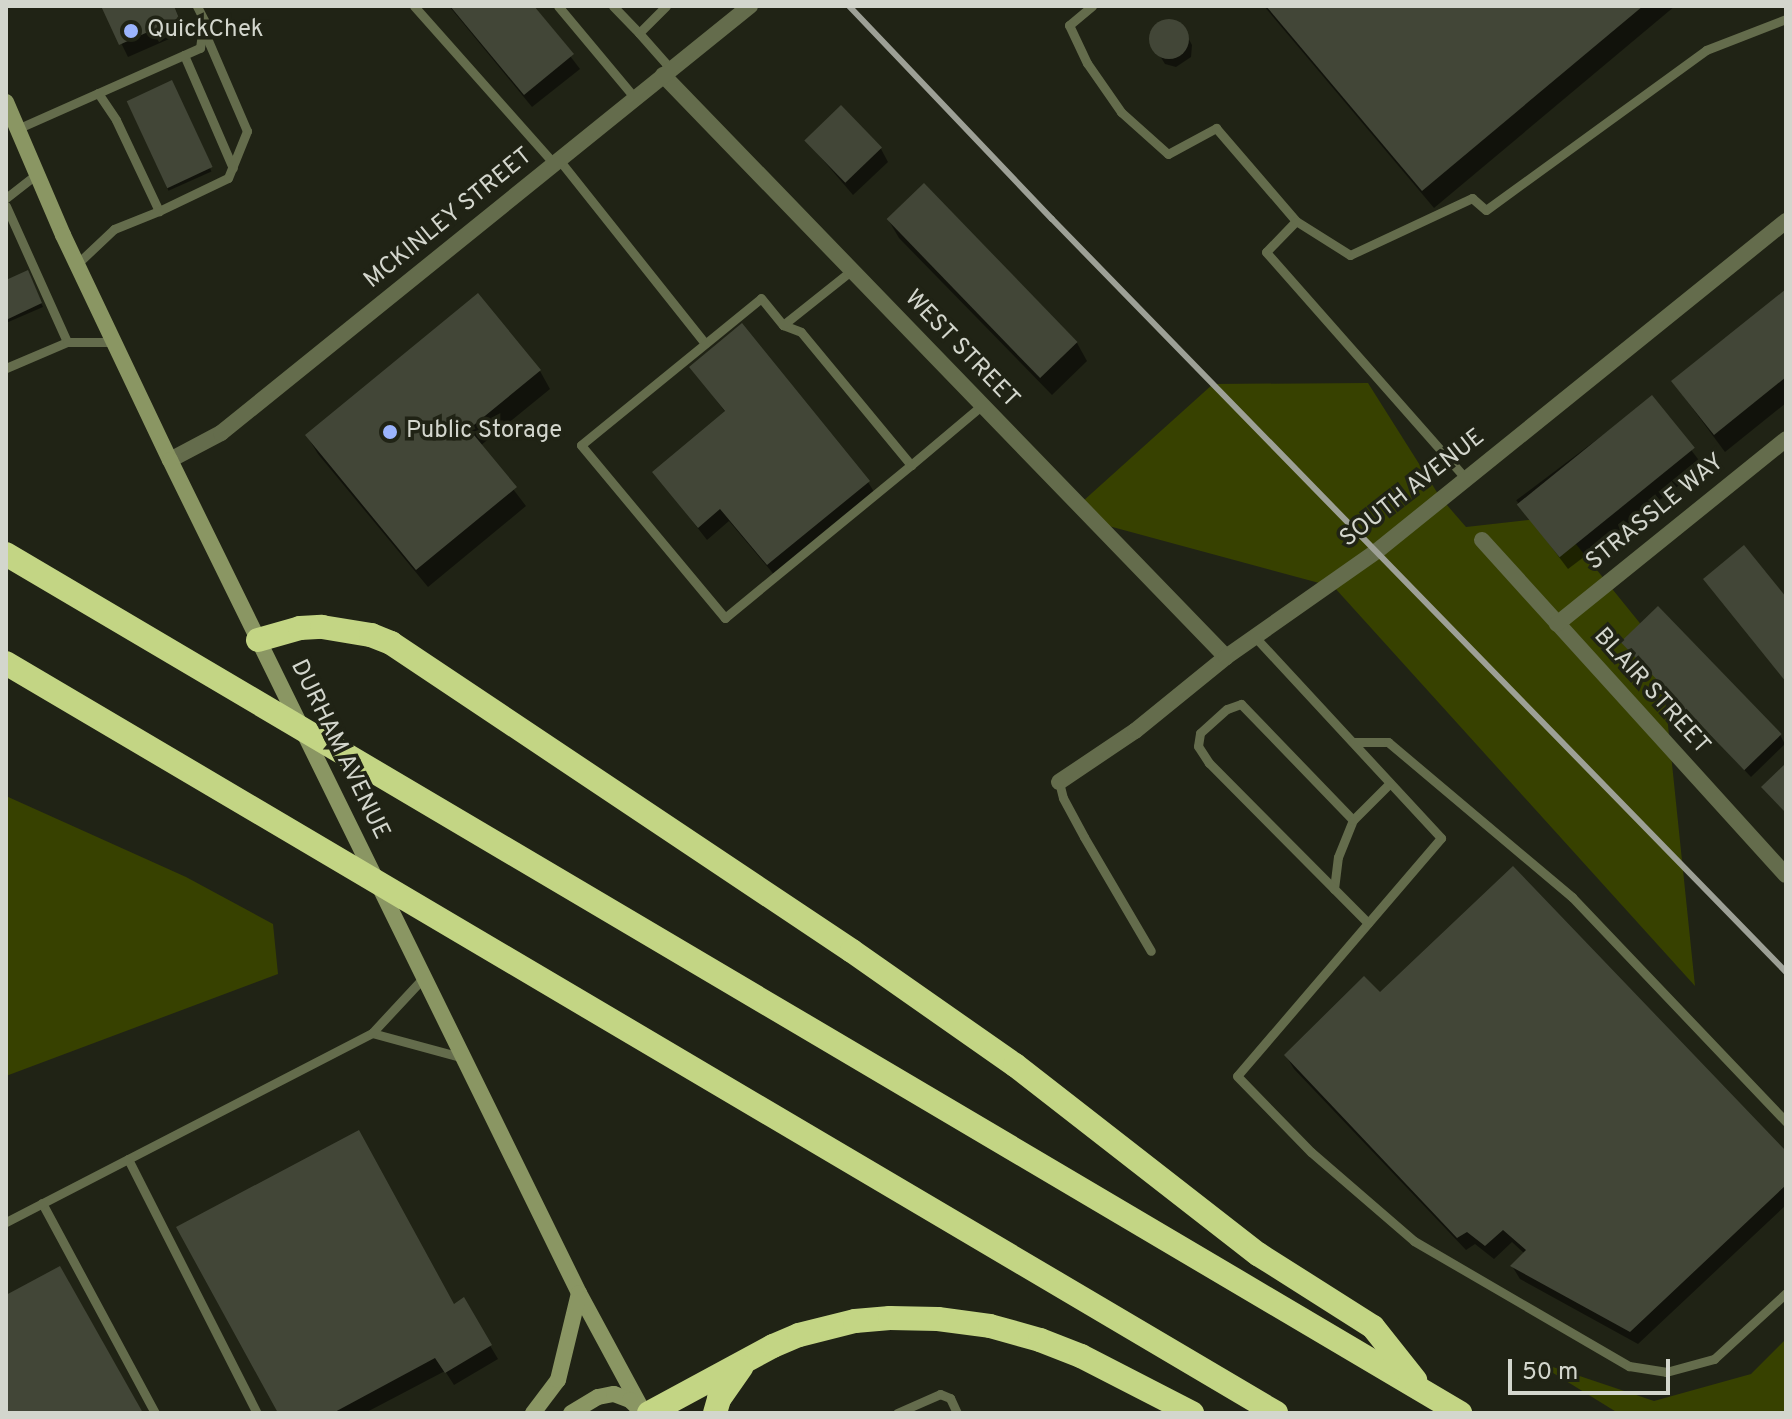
<!DOCTYPE html>
<style>
body{margin:0}
#map{position:relative;width:1792px;height:1419px;overflow:hidden;background:#202315;font-family:Overpass,sans-serif}
div>[style]{position:absolute}
.green>*{inset:0;background:#374100}
.shadow>*{inset:0;background:#0007;transform-origin:0 0}
.building>*{inset:0;background:#424637;transform-origin:0 0}
.round{border-radius:50%}
.lane>*{height:9px;margin:-4.5px;padding:0 4.5px;transform-origin:4.5px;border-radius:4.5px;background:#646c4c}
.street>*{height:16px;margin:-8px;padding:0 8px;transform-origin:8px;border-radius:8px;background:#646c4c}
.secondary>*{height:16px;margin:-8px;padding:0 8px;transform-origin:8px;border-radius:8px;background:#8a9663}
.highway>*{height:24px;margin:-12px;padding:0 12px;transform-origin:12px;border-radius:12px;background:#c3d584}
.rail>*{height:6px;margin:-3px;padding:0 3px;transform-origin:3px;border-radius:3px;background:#9da096}
.dots>*{width:22px;height:22px;translate:-50% -50%;box-sizing:border-box;border:4px solid #202315;border-radius:50%}
span{translate:-50% -50%;white-space:nowrap;text-align:center;line-height:1.15;-webkit-text-stroke:7px #202315;paint-order:stroke}
.poi-label{font-size:24px;color:#d3d6cd}
.left{translate:0 -50%;text-align:left}
.street-label{font-size:24px;color:#d3d6cd}
.frame{position:absolute;inset:0;border:8px solid #d3d6cd;pointer-events:none}
.scale{position:absolute;left:1508px;top:1359px;width:162px;height:36px;box-sizing:border-box;border:4px solid #d3d6cd;border-top:0;padding-left:10px;font-size:24px;line-height:28px;white-space:nowrap;color:#d3d6cd;-webkit-text-stroke:6px #202315;paint-order:stroke}
</style>
<div id="map">
<div class="green">
<i style="clip-path:polygon(1368px 383px,1440px 497px,1466px 527px,1554px 517px,1660px 648px,1695px 986px,1334px 587px,1105px 525px,1082px 502px,1213px 384px)"></i>
<i style="clip-path:polygon(6px 796px,186px 877px,273px 924px,278px 974px,6px 1076px)"></i>
<i style="clip-path:polygon(1786px 1339px,1786px 1413px,1618px 1413px,1532px 1360px,1654px 1401px,1751px 1374px)"></i>
</div>
<div class="shadow">
<i style="clip-path:polygon(103px 6px,174px 6px,185px 32px,128px 57px)"></i>
<i style="clip-path:polygon(449px 6px,532px 6px,580px 69px,532px 107px)"></i>
<i style="clip-path:polygon(1264px 6px,1675px 6px,1434px 208px)"></i>
<i style="clip-path:polygon(1170px 20px,1181px 25px,1192px 45px,1191px 57px,1176px 67px,1165px 64px,1150px 40px,1154px 28px)"></i>
<i style="left:172px;top:83px;width:97px;height:47px;rotate:66deg"></i>
<i style="clip-path:polygon(806px 140px,881px 149px,888px 162px,853px 195px)"></i>
<i style="clip-path:polygon(889px 221px,1077px 343px,1087px 361px,1052px 395px,899px 238px)"></i>
<i style="clip-path:polygon(27px 273px,43px 307px,6px 323px,6px 282px)"></i>
<i style="clip-path:polygon(1786px 292px,1786px 403px,1725px 452px,1673px 382px)"></i>
<i style="clip-path:polygon(691px 367px,868px 482px,876px 495px,776px 577px,729px 521px,707px 540px,654px 472px,726px 413px)"></i>
<i style="clip-path:polygon(540px 371px,550px 389px,480px 446px,526px 506px,428px 587px,318px 454px,307px 436px)"></i>
<i style="left:1652px;top:398px;width:86px;height:170px;rotate:53deg"></i>
<i style="clip-path:polygon(1623px 642px,1780px 735px,1785px 744px,1751px 777px)"></i>
<i style="clip-path:polygon(1286px 1056px,1786px 1154px,1786px 1205px,1638px 1344px,1520px 1279px,1512px 1266px,1525px 1254px,1512px 1242px,1494px 1259px,1475px 1244px,1466px 1250px,1294px 1069px)"></i>
<i style="clip-path:polygon(463px 1300px,498px 1359px,454px 1385px,445px 1371px,365px 1413px,280px 1413px)"></i>
</div>
<div class="building">
<i style="clip-path:polygon(101px 6px,174px 6px,179px 18px,119px 45px)"></i>
<i style="clip-path:polygon(450px 6px,534px 6px,574px 54px,524px 95px)"></i>
<i style="clip-path:polygon(1266px 6px,1643px 6px,1422px 191px)"></i>
<i class="round" style="left:1149px;top:19px;width:40px;height:40px"></i>
<i style="left:172px;top:80px;width:96px;height:50px;rotate:65deg"></i>
<i style="left:841px;top:105px;width:59px;height:51px;rotate:46deg"></i>
<i style="left:924px;top:183px;width:221px;height:52px;rotate:46deg"></i>
<i style="clip-path:polygon(28px 270px,42px 303px,6px 320px,6px 280px)"></i>
<i style="clip-path:polygon(1786px 289px,1786px 377px,1714px 435px,1671px 381px)"></i>
<i style="clip-path:polygon(478px 293px,541px 370px,469px 429px,517px 487px,416px 570px,305px 435px)"></i>
<i style="clip-path:polygon(742px 323px,870px 481px,767px 565px,720px 509px,698px 528px,652px 472px,725px 411px,689px 367px)"></i>
<i style="left:1652px;top:395px;width:68px;height:174px;rotate:51deg"></i>
<i style="clip-path:polygon(1744px 545px,1786px 597px,1786px 682px,1703px 579px)"></i>
<i style="left:1658px;top:606px;width:178px;height:52px;rotate:46deg"></i>
<i style="clip-path:polygon(1786px 763px,1786px 813px,1761px 787px)"></i>
<i style="clip-path:polygon(1513px 866px,1786px 1151px,1786px 1185px,1630px 1332px,1510px 1266px,1526px 1250px,1503px 1230px,1485px 1246px,1467px 1232px,1457px 1238px,1284px 1055px,1364px 976px,1380px 992px)"></i>
<i style="clip-path:polygon(359px 1130px,454px 1304px,464px 1297px,492px 1345px,445px 1373px,435px 1358px,333px 1413px,278px 1413px,176px 1227px)"></i>
<i style="clip-path:polygon(60px 1266px,143px 1413px,6px 1413px,6px 1295px)"></i>
</div>
<div class="lane">
<i style="left:414px;top:6px;width:213px;rotate:48.4deg"></i>
<i style="left:558px;top:6px;width:120px;rotate:50.1deg"></i>
<i style="left:613px;top:6px;width:37px;rotate:46deg"></i>
<i style="left:666px;top:6px;width:38px;rotate:135deg"></i>
<i style="left:639px;top:33px;width:47px;rotate:48.5deg"></i>
<i style="left:1092px;top:6px;width:30px;rotate:140deg"></i>
<i style="left:1069px;top:25px;width:42px;rotate:64.7deg"></i>
<i style="left:1087px;top:63px;width:60px;rotate:55.2deg"></i>
<i style="left:1121px;top:112px;width:63px;rotate:41.8deg"></i>
<i style="left:1168px;top:154px;width:55px;rotate:-28.4deg"></i>
<i style="left:1216px;top:128px;width:123px;rotate:49.3deg"></i>
<i style="left:1296px;top:221px;width:43px;rotate:134.1deg"></i>
<i style="left:1266px;top:252px;width:303px;rotate:48.6deg"></i>
<i style="left:184px;top:55px;width:123px;rotate:66.6deg"></i>
<i style="left:98px;top:93px;width:32px;rotate:56deg"></i>
<i style="left:116px;top:120px;width:101px;rotate:64.7deg"></i>
<i style="left:159px;top:211px;width:76px;rotate:-25.6deg"></i>
<i style="left:228px;top:178px;width:51px;rotate:-68deg"></i>
<i style="left:247px;top:131px;width:109px;rotate:-113.3deg"></i>
<i style="left:17px;top:129px;width:200px;rotate:-23.9deg"></i>
<i style="left:200px;top:48px;width:28px;rotate:-82deg"></i>
<i style="left:204px;top:20px;width:16px;rotate:-117deg"></i>
<i style="left:560px;top:161px;width:233px;rotate:51.5deg"></i>
<i style="left:6px;top:198px;width:39px;rotate:-38deg"></i>
<i style="left:6px;top:206px;width:149px;rotate:65.8deg"></i>
<i style="left:1296px;top:221px;width:64px;rotate:32.2deg"></i>
<i style="left:1350px;top:255px;width:135px;rotate:-25deg"></i>
<i style="left:1472px;top:198px;width:18px;rotate:41deg"></i>
<i style="left:1486px;top:210px;width:272px;rotate:-36deg"></i>
<i style="left:1706px;top:50px;width:86px;rotate:-21.2deg"></i>
<i style="left:77px;top:264px;width:51px;rotate:-43.4deg"></i>
<i style="left:114px;top:229px;width:48px;rotate:-21.8deg"></i>
<i style="left:761px;top:298px;width:35px;rotate:51deg"></i>
<i style="left:783px;top:325px;width:19px;rotate:21deg"></i>
<i style="left:801px;top:332px;width:173px;rotate:50.4deg"></i>
<i style="left:911px;top:465px;width:241px;rotate:140.6deg"></i>
<i style="left:725px;top:618px;width:225px;rotate:-129.8deg"></i>
<i style="left:581px;top:445px;width:232px;rotate:-39.2deg"></i>
<i style="left:783px;top:325px;width:87px;rotate:-38.5deg"></i>
<i style="left:6px;top:368px;width:66px;rotate:-23.1deg"></i>
<i style="left:67px;top:342px;width:46px"></i>
<i style="left:911px;top:465px;width:92px;rotate:-40.1deg"></i>
<i style="left:1255px;top:637px;width:274px;rotate:47.2deg"></i>
<i style="left:1441px;top:838px;width:313px;rotate:130.6deg"></i>
<i style="left:1237px;top:1076px;width:106px;rotate:45.8deg"></i>
<i style="left:1311px;top:1152px;width:136px;rotate:40.8deg"></i>
<i style="left:1414px;top:1241px;width:249px;rotate:30.2deg"></i>
<i style="left:1629px;top:1366px;width:37px;rotate:9deg"></i>
<i style="left:1666px;top:1372px;width:50px;rotate:-15.2deg"></i>
<i style="left:1714px;top:1359px;width:98px;rotate:-42.5deg"></i>
<i style="left:1353px;top:742px;width:35px"></i>
<i style="left:1388px;top:742px;width:241px;rotate:40.1deg"></i>
<i style="left:1572px;top:897px;width:311px;rotate:46.4deg"></i>
<i style="left:1059px;top:782px;width:16px;rotate:76deg"></i>
<i style="left:1063px;top:798px;width:44px;rotate:61.7deg"></i>
<i style="left:1084px;top:837px;width:132px;rotate:59.6deg"></i>
<i style="left:1334px;top:889px;width:32px;rotate:-83deg"></i>
<i style="left:1338px;top:857px;width:40px;rotate:-68deg"></i>
<i style="left:1368px;top:923px;width:226px;rotate:-134.8deg"></i>
<i style="left:1209px;top:763px;width:20px;rotate:-123deg"></i>
<i style="left:1198px;top:746px;width:13px;rotate:-81deg"></i>
<i style="left:1200px;top:733px;width:36px;rotate:-42deg"></i>
<i style="left:1227px;top:709px;width:15px;rotate:-20deg"></i>
<i style="left:1241px;top:704px;width:161px;rotate:46deg"></i>
<i style="left:1353px;top:820px;width:52px;rotate:-45deg"></i>
<i style="left:372px;top:1033px;width:95px;rotate:15.2deg"></i>
<i style="left:128px;top:1159px;width:285px;rotate:63.1deg"></i>
<i style="left:42px;top:1203px;width:238px;rotate:61.7deg"></i>
<i style="left:6px;top:1222px;width:412px;rotate:-27.3deg"></i>
<i style="left:372px;top:1033px;width:76px;rotate:-47.1deg"></i>
<i style="left:897px;top:1413px;width:47px;rotate:-23.8deg"></i>
<i style="left:940px;top:1394px;width:11px;rotate:22deg"></i>
<i style="left:950px;top:1398px;width:17px;rotate:65deg"></i>
</div>
<div class="street">
<i style="left:663px;top:75px;width:810px;rotate:45.95deg"></i>
<i style="left:170px;top:460px;width:58px;rotate:-27.9deg"></i>
<i style="left:221px;top:433px;width:680px;rotate:-38.91deg"></i>
<i style="left:1482px;top:540px;width:452px;rotate:47.8deg"></i>
<i style="left:1557px;top:624px;width:294px;rotate:-38.9deg"></i>
<i style="left:1059px;top:782px;width:92px;rotate:-33.9deg"></i>
<i style="left:1135px;top:731px;width:117px;rotate:-39.1deg"></i>
<i style="left:1226px;top:657px;width:184px;rotate:-35.1deg"></i>
<i style="left:1377px;top:551px;width:526px;rotate:-38.9deg"></i>
</div>
<div class="secondary">
<i style="left:6px;top:102px;width:145px;rotate:66.8deg"></i>
<i style="left:63px;top:235px;width:249px;rotate:64.6deg"></i>
<i style="left:170px;top:460px;width:928px;rotate:63.85deg"></i>
<i style="left:579px;top:1293px;width:136px;rotate:61.6deg"></i>
<i style="left:533px;top:1413px;width:41px;rotate:-52.9deg"></i>
<i style="left:558px;top:1380px;width:89px;rotate:-76.4deg"></i>
<i style="left:571px;top:1413px;width:31px;rotate:-31deg"></i>
<i style="left:598px;top:1397px;width:16px;rotate:-11deg"></i>
<i style="left:614px;top:1394px;width:17px;rotate:21deg"></i>
<i style="left:630px;top:1400px;width:13px;rotate:45deg"></i>
</div>
<div class="highway">
<i style="left:6px;top:554px;width:1689px;rotate:30.57deg"></i>
<i style="left:258px;top:640px;width:44px;rotate:-15.9deg"></i>
<i style="left:300px;top:628px;width:22px;rotate:-3deg"></i>
<i style="left:322px;top:627px;width:50px;rotate:9.3deg"></i>
<i style="left:371px;top:635px;width:22px;rotate:22deg"></i>
<i style="left:391px;top:643px;width:554px;rotate:33.75deg"></i>
<i style="left:852px;top:951px;width:199px;rotate:35deg"></i>
<i style="left:1015px;top:1065px;width:308px;rotate:37.9deg"></i>
<i style="left:1258px;top:1254px;width:136px;rotate:32.4deg"></i>
<i style="left:1373px;top:1327px;width:68px;rotate:51.6deg"></i>
<i style="left:6px;top:663px;width:1475px;rotate:30.56deg"></i>
<i style="left:649px;top:1413px;width:141px;rotate:-28.4deg"></i>
<i style="left:773px;top:1346px;width:28px;rotate:-23deg"></i>
<i style="left:799px;top:1335px;width:58px;rotate:-14deg"></i>
<i style="left:855px;top:1321px;width:35px;rotate:-5deg"></i>
<i style="left:890px;top:1318px;width:48px;rotate:1.2deg"></i>
<i style="left:938px;top:1319px;width:52px;rotate:7.7deg"></i>
<i style="left:990px;top:1326px;width:52px;rotate:15.6deg"></i>
<i style="left:1040px;top:1340px;width:44px;rotate:21.3deg"></i>
<i style="left:1081px;top:1356px;width:125px;rotate:27.2deg"></i>
<i style="left:715px;top:1413px;width:15px;rotate:-74deg"></i>
<i style="left:719px;top:1399px;width:39px;rotate:-55deg"></i>
</div>
<div class="rail">
<i style="left:849px;top:6px;width:294px;rotate:46.4deg"></i>
<i style="left:1052px;top:219px;width:1052px;rotate:45.73deg"></i>
</div>
<div class="dots">
<i style="left:131px;top:31px;background:#9bb4fd"></i>
<i style="left:390px;top:432px;background:#9bb4fd"></i>
</div>
<div class="poi-label">
<span class="left" style="left:147px;top:31px">QuickChek</span>
<span class="left" style="left:406px;top:432px">Public Storage</span>
</div>
<div class="street-label">
<span style="left:449px;top:219px;rotate:-39deg">MCKINLEY STREET</span>
<span style="left:961px;top:350px;rotate:46deg">WEST STREET</span>
<span style="left:1413px;top:489px;rotate:-38deg">SOUTH AVENUE</span>
<span style="left:1656px;top:513px;rotate:-39deg">STRASSLE WAY</span>
<span style="left:1651px;top:692px;rotate:48deg">BLAIR STREET</span>
<span style="left:339px;top:750px;rotate:64deg">DURHAM AVENUE</span>
</div>
<div class="frame"></div>
<div class="scale">50 m</div>
</div>
